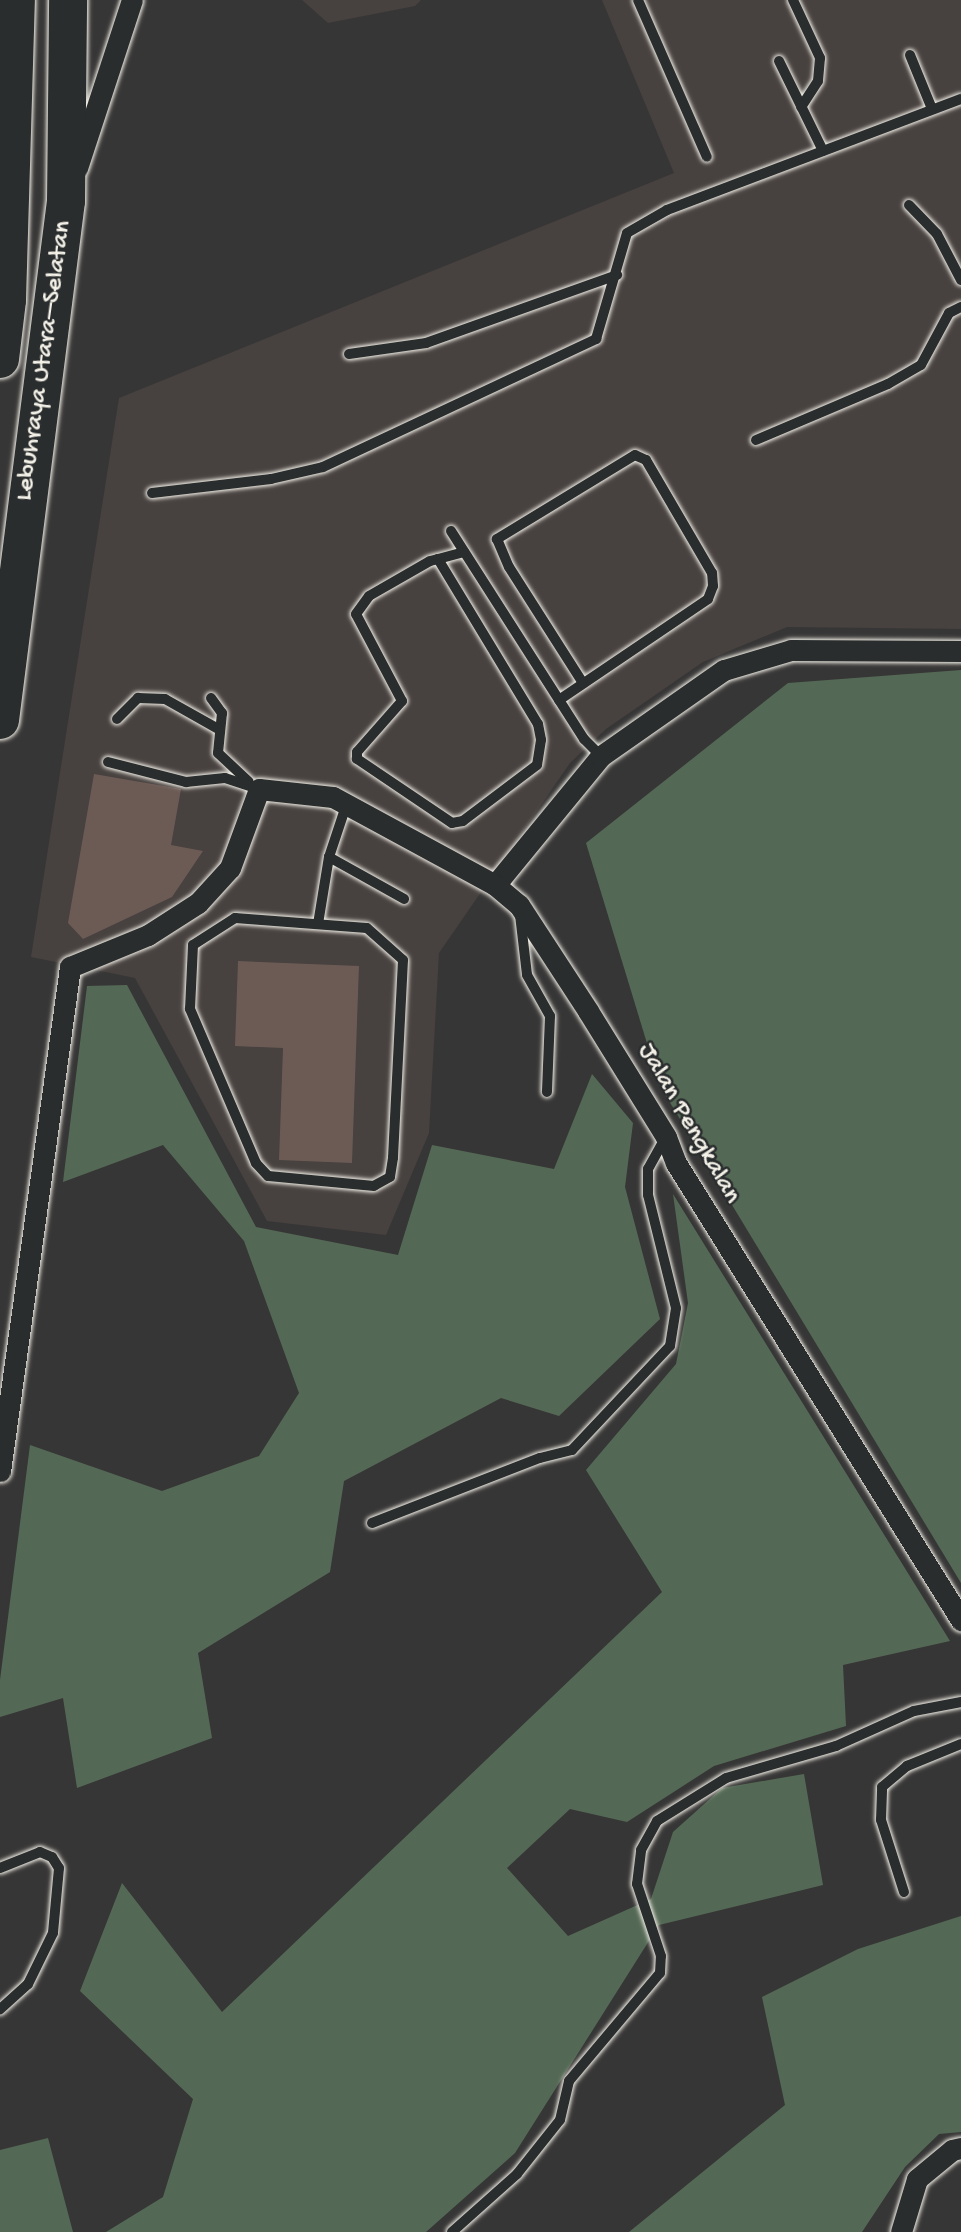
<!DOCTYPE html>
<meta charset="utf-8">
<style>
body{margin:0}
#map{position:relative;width:961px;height:2232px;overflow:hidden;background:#373636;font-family:"Gochi Hand",sans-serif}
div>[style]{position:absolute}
.built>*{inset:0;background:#47413f}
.green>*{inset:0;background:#546955}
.building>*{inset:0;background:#6c5b55}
.roads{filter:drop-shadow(0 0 2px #f4f1e8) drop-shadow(0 0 2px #f4f1e8)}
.lane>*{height:10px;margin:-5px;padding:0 5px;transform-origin:5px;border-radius:5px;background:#2a2d2e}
.street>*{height:21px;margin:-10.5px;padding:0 10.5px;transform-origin:10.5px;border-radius:10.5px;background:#2a2d2e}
.highway>*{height:38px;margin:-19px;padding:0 19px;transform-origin:19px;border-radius:19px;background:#2a2d2e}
span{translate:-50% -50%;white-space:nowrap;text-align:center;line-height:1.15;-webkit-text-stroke:5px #2a2d2e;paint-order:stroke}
.street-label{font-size:26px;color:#f4f1e8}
</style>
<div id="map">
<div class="built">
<i style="clip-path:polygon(302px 0,421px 0,415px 6px,328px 23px)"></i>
<i style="clip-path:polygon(602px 0,961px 0,961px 629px,787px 627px,703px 662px,606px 729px,570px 763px,439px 953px,429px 1133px,386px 1235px,267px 1221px,135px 978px,31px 957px,119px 398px,674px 173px)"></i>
</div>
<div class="green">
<i style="clip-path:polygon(961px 670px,961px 1583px,660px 1086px,586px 843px,788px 683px)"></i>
<i style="clip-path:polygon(127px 985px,256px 1227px,398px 1255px,432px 1145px,554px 1169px,592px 1074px,633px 1123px,625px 1187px,660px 1319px,559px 1416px,501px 1398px,344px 1481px,330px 1572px,198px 1653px,212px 1738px,77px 1788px,63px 1698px,0 1717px,0 1680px,30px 1445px,162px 1491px,259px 1456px,299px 1393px,244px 1241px,163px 1145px,63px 1182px,87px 986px)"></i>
<i style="clip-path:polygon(673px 1194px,950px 1641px,843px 1665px,846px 1726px,714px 1766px,627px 1822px,570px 1809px,507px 1868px,568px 1936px,651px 1899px,673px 1832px,722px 1788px,804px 1774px,823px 1885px,659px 1925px,515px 2153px,426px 2232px,106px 2232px,163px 2197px,193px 2099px,80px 1991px,122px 1883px,222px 2012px,662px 1592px,586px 1470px,676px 1364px,688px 1303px)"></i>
<i style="clip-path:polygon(961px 1916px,961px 2132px,939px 2134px,905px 2167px,862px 2232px,629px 2232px,785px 2105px,762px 1997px,858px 1949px)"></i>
<i style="clip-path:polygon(48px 2138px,73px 2232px,0 2232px,0 2150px)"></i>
</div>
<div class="building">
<i style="clip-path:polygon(94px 774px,181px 789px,171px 845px,203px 851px,172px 897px,83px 939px,68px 923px)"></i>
<i style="clip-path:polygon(238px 961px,359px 966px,352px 1163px,279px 1160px,283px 1048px,235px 1046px)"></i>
</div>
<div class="roads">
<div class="lane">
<i style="left:638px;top:0;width:171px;rotate:66.3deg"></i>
<i style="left:793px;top:0;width:64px;rotate:65deg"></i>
<i style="left:820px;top:58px;width:23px;rotate:95deg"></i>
<i style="left:818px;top:81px;width:31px;rotate:123deg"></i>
<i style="left:910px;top:55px;width:58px;rotate:67.8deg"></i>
<i style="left:779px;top:61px;width:100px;rotate:63.9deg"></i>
<i style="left:909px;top:205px;width:40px;rotate:46deg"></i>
<i style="left:937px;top:234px;width:52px;rotate:62.4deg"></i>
<i style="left:349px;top:354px;width:78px;rotate:-8.1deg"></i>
<i style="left:426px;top:343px;width:203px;rotate:-19.6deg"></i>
<i style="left:756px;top:440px;width:143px;rotate:-23deg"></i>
<i style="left:888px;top:384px;width:38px;rotate:-30deg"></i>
<i style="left:921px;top:365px;width:59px;rotate:-61.7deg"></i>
<i style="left:949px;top:313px;width:13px;rotate:-27deg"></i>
<i style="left:152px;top:493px;width:120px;rotate:-6.7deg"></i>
<i style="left:271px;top:479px;width:53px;rotate:-13deg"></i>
<i style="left:323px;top:467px;width:302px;rotate:-25.1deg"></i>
<i style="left:596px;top:339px;width:110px;rotate:-73.7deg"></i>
<i style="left:627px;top:233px;width:46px;rotate:-29.9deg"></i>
<i style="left:667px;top:210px;width:314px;rotate:-20.7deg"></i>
<i style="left:451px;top:531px;width:247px;rotate:57.4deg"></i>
<i style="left:584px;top:739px;width:24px;rotate:45deg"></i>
<i style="left:438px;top:559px;width:193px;rotate:58.8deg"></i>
<i style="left:538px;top:724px;width:16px;rotate:79deg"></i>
<i style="left:541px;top:740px;width:25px;rotate:99deg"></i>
<i style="left:537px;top:765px;width:93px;rotate:142.9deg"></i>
<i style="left:463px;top:821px;width:11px;rotate:170deg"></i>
<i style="left:452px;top:823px;width:115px;rotate:-146deg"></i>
<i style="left:357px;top:759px;width:7px;rotate:-90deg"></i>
<i style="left:357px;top:752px;width:68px;rotate:-48.6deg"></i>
<i style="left:402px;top:701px;width:98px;rotate:-117.9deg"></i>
<i style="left:356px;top:614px;width:22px;rotate:-54deg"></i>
<i style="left:369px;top:596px;width:70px;rotate:-29.8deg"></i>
<i style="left:430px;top:561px;width:8px;rotate:-14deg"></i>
<i style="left:438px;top:559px;width:27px;rotate:-15deg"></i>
<i style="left:211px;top:698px;width:19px;rotate:54deg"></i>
<i style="left:222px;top:713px;width:40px;rotate:95.7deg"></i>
<i style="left:218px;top:753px;width:42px;rotate:43.1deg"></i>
<i style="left:559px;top:700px;width:180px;rotate:-34.1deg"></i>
<i style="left:708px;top:599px;width:14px;rotate:-69deg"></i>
<i style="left:713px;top:586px;width:13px;rotate:-94deg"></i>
<i style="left:712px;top:573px;width:131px;rotate:-120.3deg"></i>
<i style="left:646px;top:460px;width:12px;rotate:-156deg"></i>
<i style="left:635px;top:455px;width:162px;rotate:148.7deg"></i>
<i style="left:497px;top:539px;width:30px;rotate:67deg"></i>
<i style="left:509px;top:567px;width:138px;rotate:57.5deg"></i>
<i style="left:117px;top:719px;width:30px;rotate:-45deg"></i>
<i style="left:138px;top:698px;width:27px;rotate:2deg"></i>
<i style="left:165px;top:699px;width:63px;rotate:29.4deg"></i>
<i style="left:108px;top:762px;width:81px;rotate:14.4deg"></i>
<i style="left:186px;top:782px;width:39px;rotate:-6deg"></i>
<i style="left:225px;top:778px;width:36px;rotate:18deg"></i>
<i style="left:329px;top:857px;width:86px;rotate:29.2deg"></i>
<i style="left:520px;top:915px;width:60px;rotate:83.3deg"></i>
<i style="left:527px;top:975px;width:47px;rotate:60.7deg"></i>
<i style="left:550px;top:1016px;width:76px;rotate:92.3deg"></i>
<i style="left:235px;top:918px;width:132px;rotate:4.3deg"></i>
<i style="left:367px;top:928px;width:48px;rotate:41.6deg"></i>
<i style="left:403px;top:960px;width:198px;rotate:92.9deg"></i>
<i style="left:393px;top:1158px;width:19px;rotate:99deg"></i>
<i style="left:390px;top:1177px;width:18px;rotate:151deg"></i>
<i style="left:374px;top:1186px;width:106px;rotate:-174.6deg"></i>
<i style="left:268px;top:1176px;width:18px;rotate:-133deg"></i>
<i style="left:256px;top:1163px;width:168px;rotate:-113.2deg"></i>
<i style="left:190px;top:1009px;width:64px;rotate:-87.3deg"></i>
<i style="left:193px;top:945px;width:50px;rotate:-32.7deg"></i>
<i style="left:318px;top:924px;width:68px;rotate:-80.7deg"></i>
<i style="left:329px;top:857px;width:57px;rotate:-71.6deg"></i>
<i style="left:372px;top:1523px;width:180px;rotate:-21.2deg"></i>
<i style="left:540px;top:1458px;width:33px;rotate:-14deg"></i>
<i style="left:572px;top:1450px;width:143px;rotate:-46.7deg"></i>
<i style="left:670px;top:1346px;width:38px;rotate:-81deg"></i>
<i style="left:676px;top:1308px;width:116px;rotate:-103.9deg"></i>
<i style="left:648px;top:1195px;width:26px;rotate:-90deg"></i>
<i style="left:648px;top:1169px;width:37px;rotate:-61deg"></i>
<i style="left:0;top:1868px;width:43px;rotate:-21.8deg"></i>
<i style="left:40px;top:1852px;width:13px;rotate:23deg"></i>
<i style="left:52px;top:1857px;width:13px;rotate:58deg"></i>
<i style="left:59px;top:1868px;width:65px;rotate:95.3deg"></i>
<i style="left:53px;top:1933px;width:57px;rotate:116.1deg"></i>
<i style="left:28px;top:1984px;width:38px;rotate:138deg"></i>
<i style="left:904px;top:1892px;width:76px;rotate:-107.7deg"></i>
<i style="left:881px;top:1820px;width:33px;rotate:-88deg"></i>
<i style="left:882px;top:1787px;width:33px;rotate:-40deg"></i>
<i style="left:907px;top:1766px;width:58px;rotate:-22.2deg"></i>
<i style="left:452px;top:2232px;width:87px;rotate:-41.7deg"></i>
<i style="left:517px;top:2174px;width:69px;rotate:-51.5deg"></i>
<i style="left:560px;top:2120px;width:40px;rotate:-77deg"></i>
<i style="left:569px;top:2081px;width:141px;rotate:-49.9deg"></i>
<i style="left:660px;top:1973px;width:17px;rotate:-87deg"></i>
<i style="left:661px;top:1956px;width:76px;rotate:-108.4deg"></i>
<i style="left:637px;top:1884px;width:34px;rotate:-83deg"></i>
<i style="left:641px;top:1850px;width:33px;rotate:-61deg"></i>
<i style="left:657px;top:1821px;width:81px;rotate:-31.9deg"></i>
<i style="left:726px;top:1778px;width:115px;rotate:-16.2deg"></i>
<i style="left:836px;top:1746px;width:85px;rotate:-24.2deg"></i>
<i style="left:914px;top:1711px;width:48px;rotate:-10.8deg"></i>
</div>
<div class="street">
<i style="left:77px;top:168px;width:177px;rotate:-71.9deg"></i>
<i style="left:495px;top:885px;width:167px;rotate:-50.6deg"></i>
<i style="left:601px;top:756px;width:150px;rotate:-35deg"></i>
<i style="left:724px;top:670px;width:70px;rotate:-16.6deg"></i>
<i style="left:791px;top:650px;width:170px;rotate:0.3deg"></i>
<i style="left:0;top:1471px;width:509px;rotate:-82.09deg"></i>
<i style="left:70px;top:967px;width:84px;rotate:-22.3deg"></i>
<i style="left:148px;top:935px;width:59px;rotate:-32.6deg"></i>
<i style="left:198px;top:903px;width:47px;rotate:-47.6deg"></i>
<i style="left:230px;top:868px;width:84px;rotate:-69.8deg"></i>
<i style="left:259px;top:789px;width:74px;rotate:6.2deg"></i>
<i style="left:333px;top:797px;width:184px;rotate:28.5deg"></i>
<i style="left:495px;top:885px;width:31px;rotate:40deg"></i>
<i style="left:519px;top:905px;width:126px;rotate:56.9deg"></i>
<i style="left:588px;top:1011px;width:148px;rotate:58.2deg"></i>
<i style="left:666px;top:1137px;width:28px;rotate:69deg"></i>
<i style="left:676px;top:1163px;width:539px;rotate:58.05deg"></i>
<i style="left:901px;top:2232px;width:55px;rotate:-73.2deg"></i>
<i style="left:917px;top:2179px;width:45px;rotate:-39.6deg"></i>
<i style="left:952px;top:2150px;width:9px;rotate:-13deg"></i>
</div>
<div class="highway">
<i style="left:0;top:359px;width:59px;rotate:-83.2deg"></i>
<i style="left:7px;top:300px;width:300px;rotate:-88.3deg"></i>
<i style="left:0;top:720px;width:523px;rotate:-82.75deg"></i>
<i style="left:66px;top:201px;width:201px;rotate:-89.4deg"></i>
</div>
</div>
<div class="street-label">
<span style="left:45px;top:361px;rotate:-82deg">Lebuhraya Utara–Selatan</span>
<span style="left:688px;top:1124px;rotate:60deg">Jalan Pengkalan</span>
</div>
</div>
